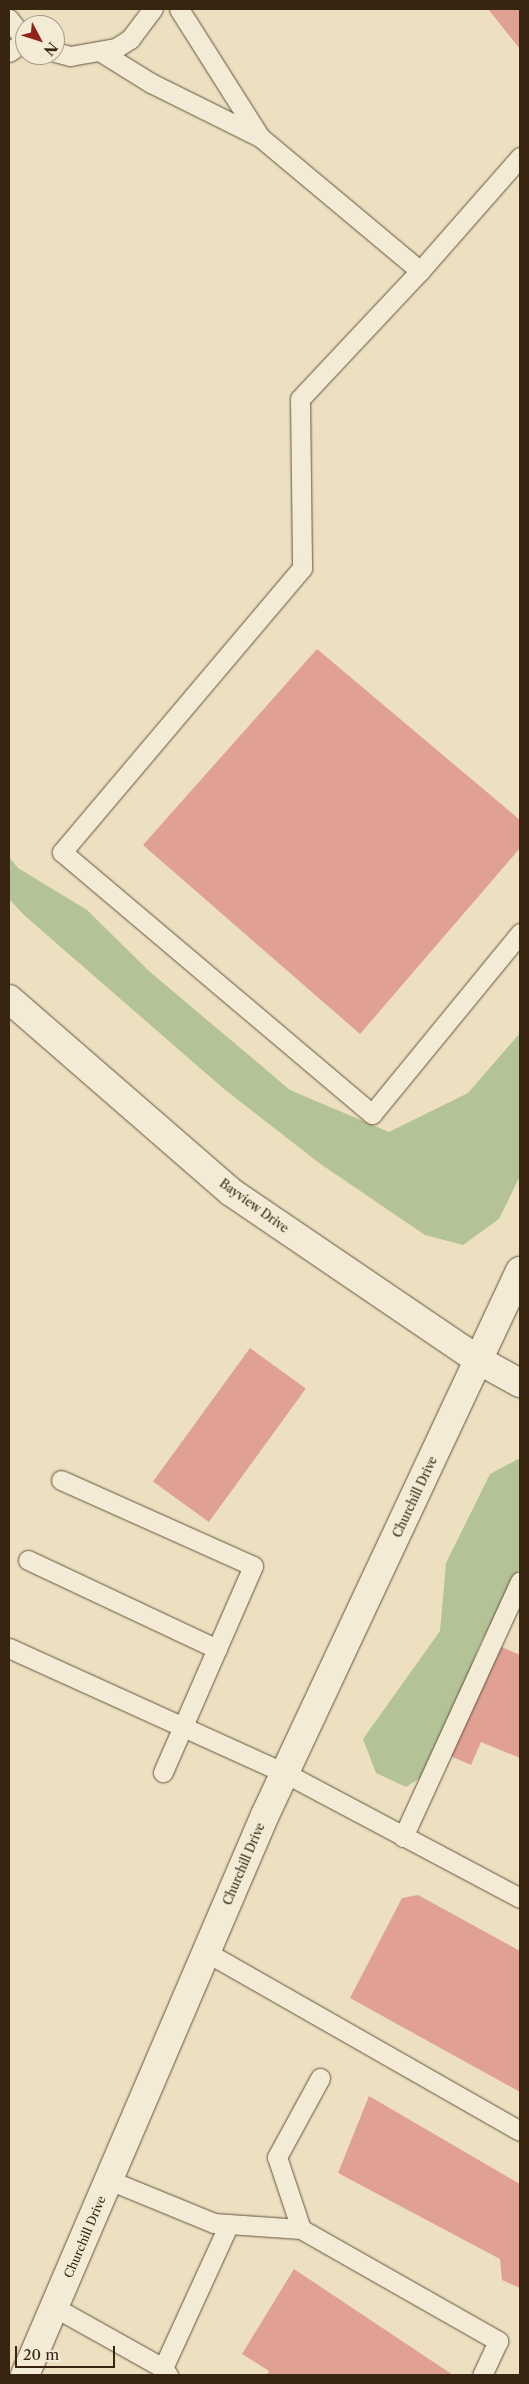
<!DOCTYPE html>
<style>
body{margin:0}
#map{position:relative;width:529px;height:2384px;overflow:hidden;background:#ede0c0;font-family:"Libre Caslon Text",serif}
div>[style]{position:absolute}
.green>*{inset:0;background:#b3c396}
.building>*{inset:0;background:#e0a094;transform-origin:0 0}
.roads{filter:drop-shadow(0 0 1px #64533d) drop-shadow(0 0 1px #64533d)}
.service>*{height:19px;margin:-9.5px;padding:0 9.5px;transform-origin:9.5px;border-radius:9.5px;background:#f3ebd6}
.minor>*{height:28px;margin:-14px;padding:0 14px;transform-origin:14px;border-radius:14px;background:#f3ebd6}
.tertiary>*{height:28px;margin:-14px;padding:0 14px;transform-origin:14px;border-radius:14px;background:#f3ebd6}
span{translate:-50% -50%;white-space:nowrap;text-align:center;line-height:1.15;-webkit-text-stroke:4.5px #f3ebd6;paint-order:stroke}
.street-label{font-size:12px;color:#372411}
.frame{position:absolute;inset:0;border:10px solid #372411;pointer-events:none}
.north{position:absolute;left:15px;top:15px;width:50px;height:50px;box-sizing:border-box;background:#f3ebd6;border:1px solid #a89b87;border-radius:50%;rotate:130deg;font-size:14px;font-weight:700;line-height:20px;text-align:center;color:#372411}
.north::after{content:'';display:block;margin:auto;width:18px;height:22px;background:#8f2418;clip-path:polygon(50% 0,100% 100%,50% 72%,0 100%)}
.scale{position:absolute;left:15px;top:2346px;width:100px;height:22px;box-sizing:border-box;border:2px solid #372411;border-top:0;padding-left:6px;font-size:15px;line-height:18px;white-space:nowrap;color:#372411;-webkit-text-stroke:4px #f3ebd6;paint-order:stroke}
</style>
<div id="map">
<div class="green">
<i style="clip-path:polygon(9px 857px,18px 868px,87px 910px,149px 971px,290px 1090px,389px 1132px,468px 1093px,520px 1033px,520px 1176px,499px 1219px,463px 1245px,425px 1235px,319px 1163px,224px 1089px,25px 916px,9px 899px)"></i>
<i style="clip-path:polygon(520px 1458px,520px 1567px,478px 1648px,433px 1770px,406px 1787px,376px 1773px,363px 1739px,440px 1631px,446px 1563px,490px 1474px)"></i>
</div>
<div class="building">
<i style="clip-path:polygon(488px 9px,520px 9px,520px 49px)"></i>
<i style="clip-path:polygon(317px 649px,520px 820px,520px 848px,360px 1034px,143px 845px)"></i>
<i style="left:250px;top:1348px;width:69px;height:165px;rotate:36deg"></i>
<i style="clip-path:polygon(495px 1644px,520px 1655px,520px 1758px,481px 1742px,471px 1765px,448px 1755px)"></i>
<i style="clip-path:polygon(418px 1895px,520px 1951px,520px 2092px,350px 1998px,402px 1898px)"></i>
<i style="clip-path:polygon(369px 2096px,520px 2184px,520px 2288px,502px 2280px,500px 2259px,338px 2173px)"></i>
<i style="clip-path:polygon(294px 2269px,453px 2375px,267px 2375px,269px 2371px,242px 2354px)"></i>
</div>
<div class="roads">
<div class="service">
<i style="left:179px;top:9px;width:151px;rotate:57.7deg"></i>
<i style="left:9px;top:19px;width:26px;rotate:53deg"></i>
<i style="left:9px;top:52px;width:19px;rotate:-35deg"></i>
<i style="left:55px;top:52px;width:16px;rotate:15deg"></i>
<i style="left:70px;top:56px;width:47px;rotate:-9.9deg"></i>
<i style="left:116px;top:48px;width:17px;rotate:-33deg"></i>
<i style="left:130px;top:39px;width:38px;rotate:-53deg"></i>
<i style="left:101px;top:52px;width:59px;rotate:31.8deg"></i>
<i style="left:151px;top:83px;width:122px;rotate:26.4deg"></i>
<i style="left:260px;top:137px;width:209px;rotate:39.9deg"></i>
<i style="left:420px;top:271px;width:152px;rotate:-48.7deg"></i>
<i style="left:420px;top:271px;width:175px;rotate:133.2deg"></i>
<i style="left:300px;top:399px;width:169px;rotate:89.3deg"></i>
<i style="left:302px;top:568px;width:372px;rotate:130.2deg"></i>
<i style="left:62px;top:852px;width:406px;rotate:40.2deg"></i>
<i style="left:372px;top:1114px;width:234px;rotate:-50.7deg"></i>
<i style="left:61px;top:1480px;width:210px;rotate:24.1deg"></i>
<i style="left:253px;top:1566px;width:225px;rotate:113.6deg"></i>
<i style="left:28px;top:1560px;width:209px;rotate:25.2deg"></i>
<i style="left:9px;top:1648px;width:303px;rotate:24.4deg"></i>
<i style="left:285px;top:1773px;width:266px;rotate:28deg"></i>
<i style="left:403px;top:1837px;width:281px;rotate:-65.4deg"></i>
<i style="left:206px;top:1952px;width:361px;rotate:29.7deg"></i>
<i style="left:109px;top:2180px;width:113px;rotate:22.3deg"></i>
<i style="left:214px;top:2223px;width:87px;rotate:3.9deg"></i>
<i style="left:301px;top:2229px;width:227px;rotate:29.6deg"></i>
<i style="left:498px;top:2341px;width:38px;rotate:115deg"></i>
<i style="left:301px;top:2229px;width:76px;rotate:-108.4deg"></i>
<i style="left:277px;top:2157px;width:90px;rotate:-61.4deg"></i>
<i style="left:54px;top:2307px;width:125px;rotate:29.2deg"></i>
<i style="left:163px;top:2368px;width:9px;rotate:54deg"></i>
<i style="left:163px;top:2368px;width:158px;rotate:-65.4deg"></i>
</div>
<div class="minor">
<i style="left:25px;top:2375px;width:609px;rotate:-66.8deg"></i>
<i style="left:265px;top:1815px;width:601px;rotate:-64.89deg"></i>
</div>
<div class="tertiary">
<i style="left:9px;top:999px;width:294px;rotate:41deg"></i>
<i style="left:231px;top:1192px;width:301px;rotate:34.2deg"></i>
<i style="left:480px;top:1361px;width:46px;rotate:28.8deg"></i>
</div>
</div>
<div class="street-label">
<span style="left:254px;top:1206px;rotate:36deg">Bayview Drive</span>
<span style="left:415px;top:1497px;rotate:-65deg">Churchill Drive</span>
<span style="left:244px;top:1864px;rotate:-67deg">Churchill Drive</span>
<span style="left:85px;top:2237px;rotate:-67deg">Churchill Drive</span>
</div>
<div class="frame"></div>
<div class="north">N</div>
<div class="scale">20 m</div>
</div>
